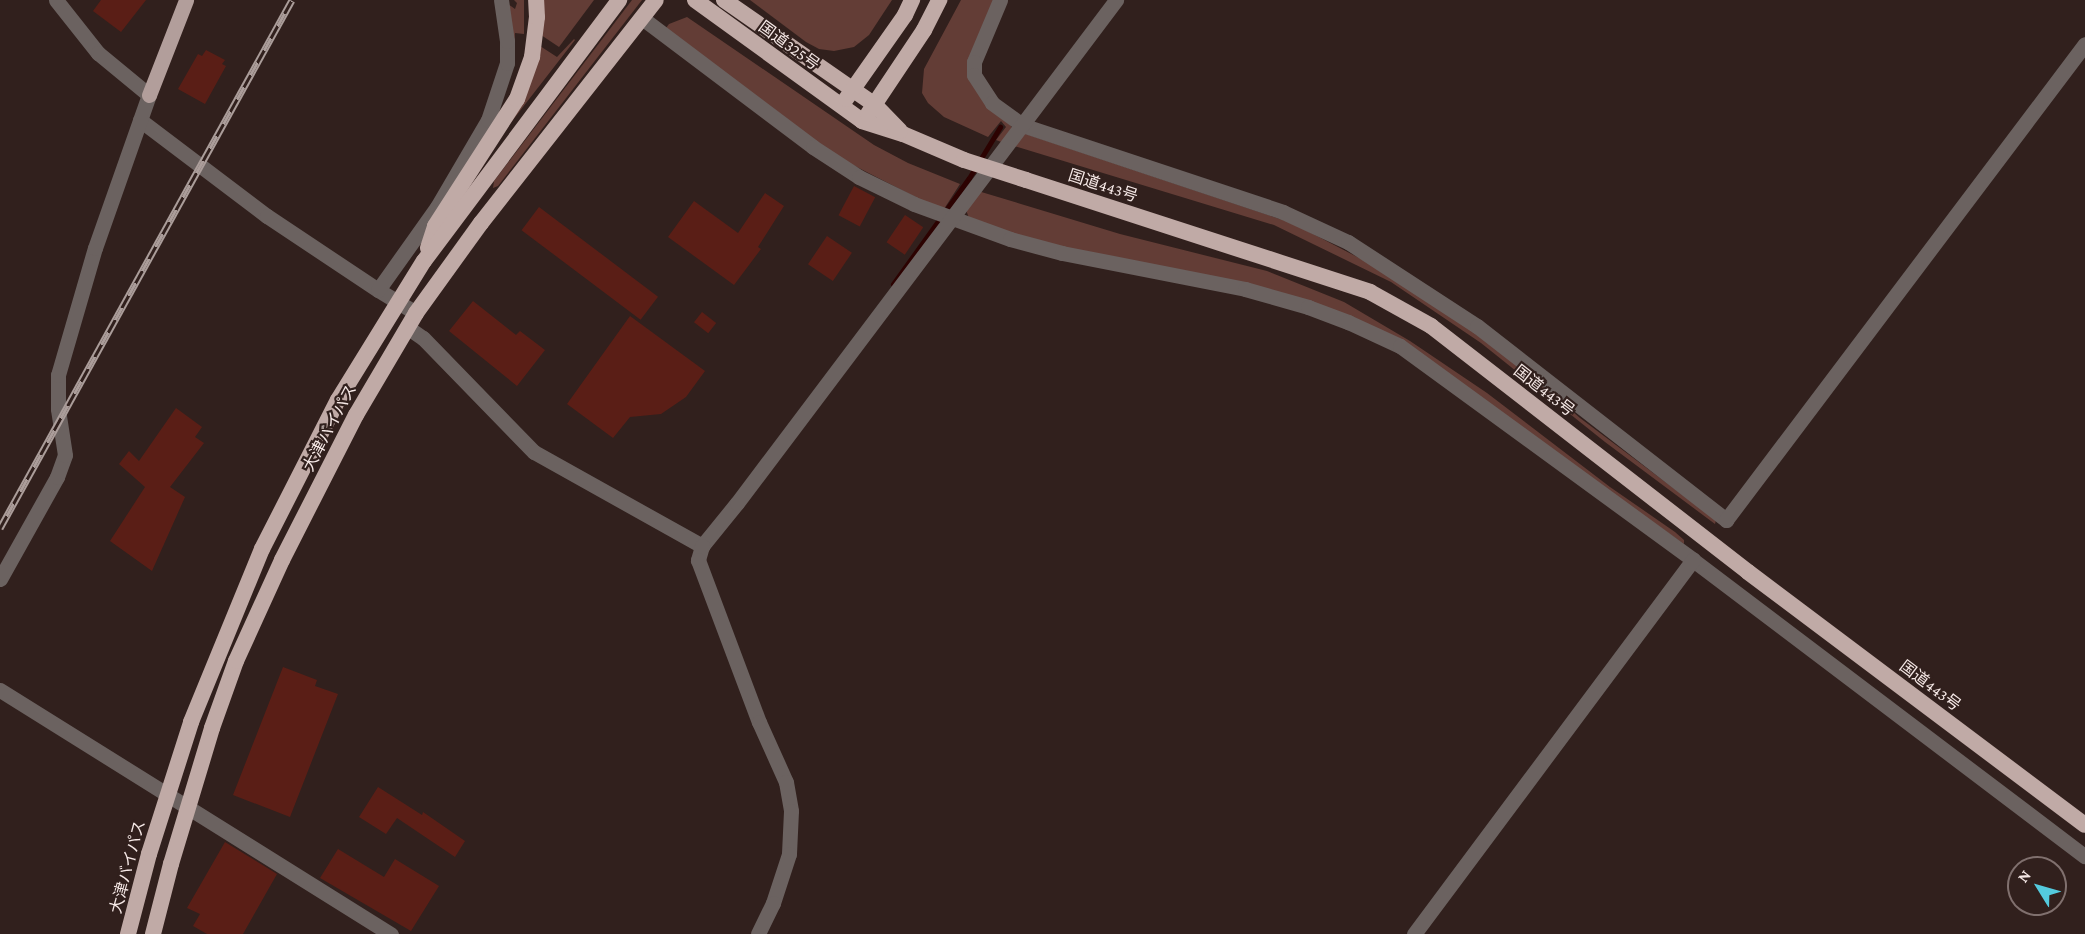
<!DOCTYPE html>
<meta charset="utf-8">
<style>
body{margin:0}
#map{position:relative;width:2085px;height:934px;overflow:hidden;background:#31201d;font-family:"Crimson Pro","Noto Sans JP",serif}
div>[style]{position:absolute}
.green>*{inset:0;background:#633d36}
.stream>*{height:5px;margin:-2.5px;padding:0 2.5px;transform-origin:2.5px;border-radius:2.5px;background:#2c0201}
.building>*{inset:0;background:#5a1e16;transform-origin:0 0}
.minor>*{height:15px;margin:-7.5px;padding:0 7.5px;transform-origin:7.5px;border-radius:7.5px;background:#6b6260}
.tertiary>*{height:15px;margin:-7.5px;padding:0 7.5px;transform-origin:7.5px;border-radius:7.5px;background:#6b6260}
.primary>*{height:15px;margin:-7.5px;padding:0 7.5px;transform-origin:7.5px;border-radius:7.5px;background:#b29e9b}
.trunk>*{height:16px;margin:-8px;padding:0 8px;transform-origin:8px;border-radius:8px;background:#c0aaa6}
.rail>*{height:7px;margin-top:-3.5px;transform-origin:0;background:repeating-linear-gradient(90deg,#31201d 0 14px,#ab9d9a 0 28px);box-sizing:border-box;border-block:2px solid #ab9d9a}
.trunk-bridge>*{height:16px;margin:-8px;padding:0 8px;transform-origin:8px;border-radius:8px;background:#c0aaa6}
span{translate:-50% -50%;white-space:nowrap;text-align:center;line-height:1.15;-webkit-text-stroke:4.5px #31201d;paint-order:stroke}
.street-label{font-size:16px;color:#f6e9e7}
.north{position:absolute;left:2007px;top:856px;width:60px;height:60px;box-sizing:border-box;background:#31201d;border:2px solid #80706e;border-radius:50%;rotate:307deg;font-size:16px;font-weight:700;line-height:24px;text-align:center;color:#f6e9e7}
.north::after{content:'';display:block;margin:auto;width:21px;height:27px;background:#54cadd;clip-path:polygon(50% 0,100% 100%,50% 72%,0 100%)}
</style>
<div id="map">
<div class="green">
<i style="clip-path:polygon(514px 0,524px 0,524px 34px,515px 33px,514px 55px,508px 4px,515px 9px,517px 3px)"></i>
<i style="clip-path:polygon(541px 0,594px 0,559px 47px,541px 35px)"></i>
<i style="clip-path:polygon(632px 0,642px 0,498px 186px,493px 188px,494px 181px)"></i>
<i style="clip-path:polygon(750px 0,892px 0,869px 35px,854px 47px,834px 51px,819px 49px,806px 42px)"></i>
<i style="clip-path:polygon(961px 0,995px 0,971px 55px,1012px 128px,1004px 143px,996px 140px,1006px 127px,1001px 121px,988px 137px,944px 117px,928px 103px,922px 93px,924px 69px)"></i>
<i style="clip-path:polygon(687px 17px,874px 145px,908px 163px,960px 184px,944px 209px,933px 206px,849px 163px,818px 143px,666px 28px,669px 24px)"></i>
<i style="clip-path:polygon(574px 39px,575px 40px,509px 125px,540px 46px,557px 57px)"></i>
<i style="clip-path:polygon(1023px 133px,1292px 223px,1384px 271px,1438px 305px,1535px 379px,1580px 418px,1716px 520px,1715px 524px,1605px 442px,1481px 343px,1391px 282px,1274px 225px,1014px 146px)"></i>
<i style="clip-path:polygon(978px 191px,1120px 234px,1267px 271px,1344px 302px,1410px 341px,1487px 393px,1610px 487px,1675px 532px,1684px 540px,1684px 544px,1380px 331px,1028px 239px,969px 218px,966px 210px)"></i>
</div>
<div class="stream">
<i style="left:893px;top:284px;width:130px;rotate:-54.4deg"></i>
<i style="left:969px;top:178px;width:60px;rotate:-58.7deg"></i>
</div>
<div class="building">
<i style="clip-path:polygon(101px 0,146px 0,121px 32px,93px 11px)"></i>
<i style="clip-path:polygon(206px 50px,225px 60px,222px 64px,226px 66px,205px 104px,178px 89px,198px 54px,202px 56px)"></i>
<i style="left:854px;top:186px;width:24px;height:33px;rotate:28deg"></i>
<i style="clip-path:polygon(765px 193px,784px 206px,758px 247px,761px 249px,734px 285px,668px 237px,694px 201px,738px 233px)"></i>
<i style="left:539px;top:207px;width:149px;height:29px;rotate:37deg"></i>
<i style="left:905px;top:215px;width:22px;height:33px;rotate:34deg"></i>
<i style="left:827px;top:236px;width:30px;height:34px;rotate:34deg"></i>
<i style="clip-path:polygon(473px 301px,516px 335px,520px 331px,545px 350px,517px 386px,449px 331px)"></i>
<i style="left:702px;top:312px;width:18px;height:13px;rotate:38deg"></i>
<i style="clip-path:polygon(630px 316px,705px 371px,686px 397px,661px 414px,630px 417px,613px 438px,567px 404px)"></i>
<i style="clip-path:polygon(176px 408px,202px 427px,195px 437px,204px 443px,170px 487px,185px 497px,152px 571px,110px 541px,145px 487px,119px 464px,129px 451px,139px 461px)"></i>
<i style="clip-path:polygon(283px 667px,317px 680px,315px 686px,338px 694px,290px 817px,233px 795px)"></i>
<i style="clip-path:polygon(378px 787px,422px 815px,423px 812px,465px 841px,455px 857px,397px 818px,386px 834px,359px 817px)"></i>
<i style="clip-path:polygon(225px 842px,277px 874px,243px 934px,207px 934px,193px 926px,200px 914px,187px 908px)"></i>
<i style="clip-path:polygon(338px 849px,384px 877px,395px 859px,439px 886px,411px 931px,320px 878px)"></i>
</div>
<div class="minor">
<i style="left:56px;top:0;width:68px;rotate:51.6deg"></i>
<i style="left:98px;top:53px;width:66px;rotate:39.5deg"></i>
<i style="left:1000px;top:0;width:67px;rotate:112.8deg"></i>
<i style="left:974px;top:62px;width:13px;rotate:90deg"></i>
<i style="left:974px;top:75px;width:33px;rotate:57deg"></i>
<i style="left:992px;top:103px;width:37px;rotate:36deg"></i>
<i style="left:1022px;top:125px;width:275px;rotate:18.4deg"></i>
<i style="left:1283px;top:212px;width:72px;rotate:24.8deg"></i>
<i style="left:1348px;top:242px;width:154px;rotate:33.1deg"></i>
<i style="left:1477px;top:326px;width:316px;rotate:37.9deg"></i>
<i style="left:1726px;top:520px;width:596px;rotate:-52.98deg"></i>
<i style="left:642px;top:18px;width:214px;rotate:37deg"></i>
<i style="left:813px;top:147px;width:55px;rotate:33.1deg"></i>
<i style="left:859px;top:177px;width:61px;rotate:26.1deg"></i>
<i style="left:914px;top:204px;width:102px;rotate:20deg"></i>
<i style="left:1010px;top:239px;width:54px;rotate:15.1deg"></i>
<i style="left:1062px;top:253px;width:187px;rotate:11.1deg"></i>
<i style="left:1245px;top:289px;width:66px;rotate:15.9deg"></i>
<i style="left:1308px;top:307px;width:43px;rotate:20.6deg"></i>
<i style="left:1348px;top:322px;width:57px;rotate:24.8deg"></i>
<i style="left:1400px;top:346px;width:363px;rotate:36.1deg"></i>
<i style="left:1693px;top:560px;width:491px;rotate:37.1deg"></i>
<i style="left:140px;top:120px;width:159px;rotate:37.1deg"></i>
<i style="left:267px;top:216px;width:133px;rotate:33.7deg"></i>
<i style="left:416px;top:313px;width:44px;rotate:-148.8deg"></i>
<i style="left:378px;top:290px;width:102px;rotate:-54.6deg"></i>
<i style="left:437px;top:207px;width:101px;rotate:-59.6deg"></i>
<i style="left:488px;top:120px;width:60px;rotate:-71.6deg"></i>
<i style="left:507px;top:63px;width:22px;rotate:-90deg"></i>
<i style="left:507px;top:41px;width:41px;rotate:-98.3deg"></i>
<i style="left:407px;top:327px;width:19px;rotate:35deg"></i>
<i style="left:423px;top:338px;width:159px;rotate:45.8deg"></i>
<i style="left:534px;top:452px;width:193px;rotate:29.2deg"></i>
<i style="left:702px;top:546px;width:55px;rotate:-50.9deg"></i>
<i style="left:737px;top:503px;width:630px;rotate:-53deg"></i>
<i style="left:702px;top:546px;width:15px;rotate:106deg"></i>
<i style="left:698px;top:560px;width:173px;rotate:69.4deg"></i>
<i style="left:759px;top:722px;width:66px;rotate:65.8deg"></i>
<i style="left:786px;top:782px;width:29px;rotate:80deg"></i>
<i style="left:791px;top:811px;width:43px;rotate:92.7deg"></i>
<i style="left:789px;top:854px;width:52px;rotate:108.1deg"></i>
<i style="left:773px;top:903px;width:34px;rotate:116deg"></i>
<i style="left:0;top:690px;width:461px;rotate:32deg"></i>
<i style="left:1414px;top:934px;width:467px;rotate:-53.3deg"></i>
</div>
<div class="tertiary">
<i style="left:0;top:579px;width:117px;rotate:-60.8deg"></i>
<i style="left:57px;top:477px;width:23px;rotate:-70deg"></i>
<i style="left:65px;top:455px;width:47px;rotate:-98.7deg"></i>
<i style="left:58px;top:409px;width:34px;rotate:-90deg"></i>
<i style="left:58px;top:375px;width:132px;rotate:-73.8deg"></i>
<i style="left:95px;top:248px;width:162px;rotate:-70.6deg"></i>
</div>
<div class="primary">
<i style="left:149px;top:95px;width:102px;rotate:-68.7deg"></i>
</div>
<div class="trunk">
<i style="left:695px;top:0;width:206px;rotate:35.9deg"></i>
<i style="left:862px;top:121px;width:43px;rotate:17.6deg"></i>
<i style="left:903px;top:134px;width:66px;rotate:23.1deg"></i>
<i style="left:724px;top:0;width:184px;rotate:34.8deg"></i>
<i style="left:875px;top:105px;width:36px;rotate:46deg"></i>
<i style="left:846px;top:99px;width:103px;rotate:-54.9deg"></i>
<i style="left:905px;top:15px;width:17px;rotate:-65deg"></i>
<i style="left:868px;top:114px;width:101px;rotate:-56.3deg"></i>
<i style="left:924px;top:30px;width:34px;rotate:-63deg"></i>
<i style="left:1026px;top:180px;width:362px;rotate:18deg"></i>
<i style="left:1370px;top:292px;width:70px;rotate:29.1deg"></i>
<i style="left:1431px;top:326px;width:401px;rotate:37.8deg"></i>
<i style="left:1748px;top:572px;width:421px;rotate:36.9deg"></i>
<i style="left:428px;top:248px;width:23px;rotate:-72deg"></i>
<i style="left:435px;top:226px;width:151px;rotate:-57.2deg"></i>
<i style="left:517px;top:99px;width:45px;rotate:-70.3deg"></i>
<i style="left:532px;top:57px;width:40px;rotate:-82.9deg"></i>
<i style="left:537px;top:17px;width:17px;rotate:-93deg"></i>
<i style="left:128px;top:934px;width:83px;rotate:-75.3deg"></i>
<i style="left:149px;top:854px;width:139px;rotate:-72.3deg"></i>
<i style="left:191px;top:722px;width:187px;rotate:-67.7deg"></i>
<i style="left:262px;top:549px;width:167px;rotate:-63deg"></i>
<i style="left:338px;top:400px;width:163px;rotate:-58.3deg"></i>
<i style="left:424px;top:261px;width:326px;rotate:-53.2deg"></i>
<i style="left:153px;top:934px;width:72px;rotate:-75.6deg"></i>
<i style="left:171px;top:864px;width:142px;rotate:-73.2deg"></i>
<i style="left:212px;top:728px;width:71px;rotate:-70.3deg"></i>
<i style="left:236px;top:661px;width:111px;rotate:-65.5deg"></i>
<i style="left:282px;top:560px;width:163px;rotate:-63deg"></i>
<i style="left:356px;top:415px;width:118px;rotate:-59.5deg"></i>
<i style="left:416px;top:313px;width:111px;rotate:-54.2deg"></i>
<i style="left:481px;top:223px;width:283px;rotate:-51.9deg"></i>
</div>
<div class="rail">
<i style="left:0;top:528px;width:603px;rotate:-61.06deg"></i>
</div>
<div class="trunk-bridge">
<i style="left:964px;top:160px;width:65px;rotate:17.9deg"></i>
</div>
<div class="street-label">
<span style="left:789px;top:46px;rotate:36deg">国道325号</span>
<span style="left:1103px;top:186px;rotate:18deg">国道443号</span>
<span style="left:1544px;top:391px;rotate:38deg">国道443号</span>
<span style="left:330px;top:428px;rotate:-62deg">大津バイパス</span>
<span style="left:1930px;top:686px;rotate:37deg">国道443号</span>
<span style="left:128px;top:867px;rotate:-75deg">大津バイパス</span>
</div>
<div class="north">N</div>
</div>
